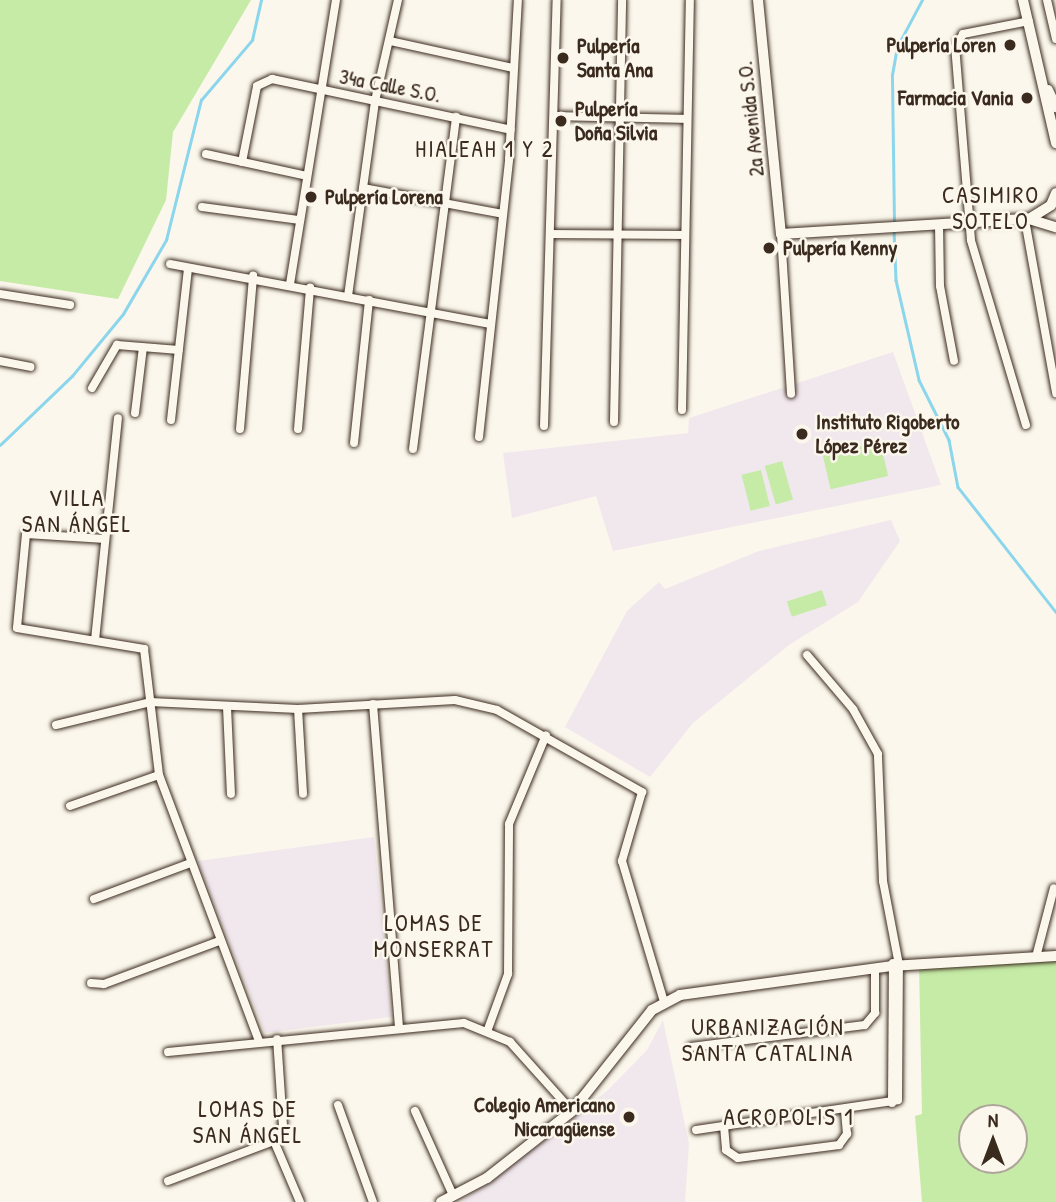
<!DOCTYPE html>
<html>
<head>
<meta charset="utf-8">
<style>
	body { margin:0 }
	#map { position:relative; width:1056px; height:1202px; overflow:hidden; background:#fbf7ec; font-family:"Patrick Hand",sans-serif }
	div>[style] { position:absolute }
	.built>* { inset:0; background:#f1e8ee }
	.green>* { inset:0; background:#c5eba6; transform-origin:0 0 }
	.stream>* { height:2.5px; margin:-1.25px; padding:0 1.25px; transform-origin:1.25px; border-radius:1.25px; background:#8bd6ec }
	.roads { filter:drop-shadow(0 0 2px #3b2a1e) drop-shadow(0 0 2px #3b2a1e) }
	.street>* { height:8px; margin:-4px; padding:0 4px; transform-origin:4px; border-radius:4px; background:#fbf7ec }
	.secondary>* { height:10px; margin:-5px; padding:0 5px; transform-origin:5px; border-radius:5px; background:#fbf7ec }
	.dots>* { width:19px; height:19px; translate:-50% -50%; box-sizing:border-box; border:4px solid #fbf7ec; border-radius:50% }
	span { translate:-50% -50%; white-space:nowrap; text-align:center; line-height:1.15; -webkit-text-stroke:5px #fbf7ec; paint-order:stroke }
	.poi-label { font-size:21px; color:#3b2a1e; font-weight:700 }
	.right { translate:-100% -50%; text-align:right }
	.left { translate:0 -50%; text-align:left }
	.street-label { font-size:21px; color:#3b2a1e }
	.neighbourhood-label { font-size:23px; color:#3b2a1e; letter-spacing:2px }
	.north { position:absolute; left:958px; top:1104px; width:70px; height:70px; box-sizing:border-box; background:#fbf7ec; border:2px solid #aea59a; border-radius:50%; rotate:0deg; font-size:19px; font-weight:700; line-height:28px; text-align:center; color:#3b2a1e }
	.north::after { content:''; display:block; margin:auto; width:24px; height:32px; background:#3b2a1e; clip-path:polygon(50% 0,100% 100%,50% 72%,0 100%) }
</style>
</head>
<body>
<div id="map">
	<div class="built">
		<div style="clip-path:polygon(893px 352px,941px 485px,613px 551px,596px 496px,512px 518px,503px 453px,688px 433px,689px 418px)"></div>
		<div style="clip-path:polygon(891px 520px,900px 541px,858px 602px,789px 645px,693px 723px,650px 777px,565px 727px,627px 611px,659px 582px,665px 589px,759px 551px)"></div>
		<div style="clip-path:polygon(374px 837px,391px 1017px,265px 1033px,198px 861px)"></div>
		<div style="clip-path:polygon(663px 1020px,689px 1144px,685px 1202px,461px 1202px,608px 1090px,647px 1050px)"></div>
	</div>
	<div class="green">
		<div style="clip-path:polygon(0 0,251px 0,173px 132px,166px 200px,118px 299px,0 281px)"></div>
		<div style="left:880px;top:441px;width:36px;height:59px;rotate:77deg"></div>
		<div style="left:782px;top:461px;width:40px;height:18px;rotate:74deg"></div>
		<div style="left:761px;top:470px;width:37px;height:20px;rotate:76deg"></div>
		<div style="left:822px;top:590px;width:16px;height:37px;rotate:72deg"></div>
		<div style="clip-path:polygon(evenodd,1056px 956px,1056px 1202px,922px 1202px,915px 1116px,922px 1114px,919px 964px,1056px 956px,972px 1118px,1014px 1118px,1014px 1160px,972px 1160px,972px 1118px)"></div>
	</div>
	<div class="stream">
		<div style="left:894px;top:223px;width:148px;rotate:-90.8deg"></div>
		<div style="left:892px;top:75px;width:28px;rotate:-80deg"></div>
		<div style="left:897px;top:47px;width:53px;rotate:-62deg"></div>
		<div style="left:894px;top:230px;width:50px;rotate:87.7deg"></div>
		<div style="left:896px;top:280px;width:103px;rotate:77deg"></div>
		<div style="left:919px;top:380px;width:67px;rotate:63.4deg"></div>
		<div style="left:949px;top:440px;width:48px;rotate:79.2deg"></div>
		<div style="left:958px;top:487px;width:159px;rotate:51.9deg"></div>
		<div style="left:0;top:445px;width:100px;rotate:-43.8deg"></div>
		<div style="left:72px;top:376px;width:80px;rotate:-50.6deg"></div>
		<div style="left:123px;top:314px;width:86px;rotate:-59.8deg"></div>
		<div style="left:166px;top:240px;width:144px;rotate:-76deg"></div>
		<div style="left:201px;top:100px;width:79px;rotate:-49.6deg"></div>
		<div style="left:252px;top:40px;width:41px;rotate:-77.3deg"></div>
	</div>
	<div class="roads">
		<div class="street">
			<div style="left:1047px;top:0;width:40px;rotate:77deg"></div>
			<div style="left:390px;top:41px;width:126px;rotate:12.4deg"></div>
			<div style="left:555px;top:116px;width:132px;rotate:1.3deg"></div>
			<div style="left:206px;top:154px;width:103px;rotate:12.3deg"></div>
			<div style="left:242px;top:162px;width:77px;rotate:-78.8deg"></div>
			<div style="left:257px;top:86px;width:17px;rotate:-25deg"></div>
			<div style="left:272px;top:79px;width:244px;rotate:12deg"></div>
			<div style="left:363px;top:188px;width:142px;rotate:10.5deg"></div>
			<div style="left:202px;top:207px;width:99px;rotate:7.6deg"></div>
			<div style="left:1025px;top:220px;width:176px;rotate:79.8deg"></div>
			<div style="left:939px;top:224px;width:62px;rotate:89.1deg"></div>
			<div style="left:940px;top:286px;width:76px;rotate:79.4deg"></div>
			<div style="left:551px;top:234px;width:134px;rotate:0.4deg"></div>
			<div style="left:781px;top:234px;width:160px;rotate:86.4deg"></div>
			<div style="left:170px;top:264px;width:326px;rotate:10.6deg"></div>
			<div style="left:290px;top:284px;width:288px;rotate:-80.8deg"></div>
			<div style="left:0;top:294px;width:71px;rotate:8.9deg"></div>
			<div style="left:348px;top:296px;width:197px;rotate:-82.1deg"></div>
			<div style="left:375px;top:101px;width:104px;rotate:-77.2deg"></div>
			<div style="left:0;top:361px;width:31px;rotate:11deg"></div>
			<div style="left:92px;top:388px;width:50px;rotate:-59.8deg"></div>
			<div style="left:117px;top:345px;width:62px;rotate:4.6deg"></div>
			<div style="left:682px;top:410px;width:410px;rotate:-88.9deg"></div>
			<div style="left:135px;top:413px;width:66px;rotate:-83.1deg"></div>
			<div style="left:171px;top:420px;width:153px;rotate:-83.6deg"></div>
			<div style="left:614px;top:422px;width:422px;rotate:-88.9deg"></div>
			<div style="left:1026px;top:425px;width:193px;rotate:-106.6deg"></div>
			<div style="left:971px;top:240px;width:194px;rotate:-94.7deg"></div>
			<div style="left:955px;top:47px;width:15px;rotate:-58deg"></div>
			<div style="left:963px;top:34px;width:67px;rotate:-11.1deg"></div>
			<div style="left:544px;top:426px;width:426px;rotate:-88.3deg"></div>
			<div style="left:240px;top:429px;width:154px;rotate:-85.1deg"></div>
			<div style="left:298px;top:429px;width:142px;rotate:-85.1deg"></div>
			<div style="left:479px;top:437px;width:280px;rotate:-83.8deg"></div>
			<div style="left:509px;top:159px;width:159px;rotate:-86.8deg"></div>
			<div style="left:354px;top:443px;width:144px;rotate:-84deg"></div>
			<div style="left:413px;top:449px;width:335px;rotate:-82.6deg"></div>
			<div style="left:105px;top:539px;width:79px;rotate:-176.4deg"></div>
			<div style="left:26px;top:534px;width:94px;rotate:95.5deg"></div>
			<div style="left:17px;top:628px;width:129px;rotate:9.4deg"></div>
			<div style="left:144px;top:649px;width:127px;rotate:83.2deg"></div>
			<div style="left:159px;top:775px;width:284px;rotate:69.4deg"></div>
			<div style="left:95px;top:640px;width:223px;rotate:-84.1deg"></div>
			<div style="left:373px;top:704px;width:322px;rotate:85.4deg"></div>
			<div style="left:227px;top:707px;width:87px;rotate:87.4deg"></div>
			<div style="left:298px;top:709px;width:85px;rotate:86.6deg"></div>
			<div style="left:56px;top:725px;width:97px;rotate:-13.7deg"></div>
			<div style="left:150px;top:702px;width:148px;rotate:2.7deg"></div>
			<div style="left:298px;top:709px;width:157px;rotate:-3.3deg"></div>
			<div style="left:455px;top:700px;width:43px;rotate:13.4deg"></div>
			<div style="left:497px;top:710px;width:167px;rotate:29.5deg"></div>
			<div style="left:642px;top:792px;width:72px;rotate:106.2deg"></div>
			<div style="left:622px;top:861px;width:147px;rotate:73.4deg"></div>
			<div style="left:70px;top:806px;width:94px;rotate:-19.2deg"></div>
			<div style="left:94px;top:899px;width:103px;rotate:-20.4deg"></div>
			<div style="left:1036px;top:957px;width:71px;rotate:-75.4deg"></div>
			<div style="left:91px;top:983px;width:13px;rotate:4deg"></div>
			<div style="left:104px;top:984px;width:123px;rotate:-20.5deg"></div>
			<div style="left:488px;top:1029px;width:59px;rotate:-70deg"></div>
			<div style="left:508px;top:974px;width:150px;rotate:-89.6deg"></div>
			<div style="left:509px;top:824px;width:96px;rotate:-67.4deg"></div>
			<div style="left:691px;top:1047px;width:175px;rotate:-7.2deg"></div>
			<div style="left:865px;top:1025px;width:16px;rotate:-50deg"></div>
			<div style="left:875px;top:1013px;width:45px;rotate:-90deg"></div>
			<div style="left:168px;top:1052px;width:297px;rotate:-5.6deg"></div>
			<div style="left:464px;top:1023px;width:50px;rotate:22.4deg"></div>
			<div style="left:510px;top:1042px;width:93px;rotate:48.1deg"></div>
			<div style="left:892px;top:1103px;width:140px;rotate:-89.6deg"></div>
			<div style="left:338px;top:1105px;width:103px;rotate:70.2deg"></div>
			<div style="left:415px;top:1111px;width:92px;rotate:65.7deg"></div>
			<div style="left:724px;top:1126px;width:24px;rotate:85deg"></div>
			<div style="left:726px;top:1150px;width:14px;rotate:34deg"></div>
			<div style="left:738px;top:1158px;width:102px;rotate:-7.3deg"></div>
			<div style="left:839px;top:1145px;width:14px;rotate:-54deg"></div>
			<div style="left:847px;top:1134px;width:24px;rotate:-95deg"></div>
			<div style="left:696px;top:1130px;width:204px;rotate:-8.4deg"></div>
			<div style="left:898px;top:1100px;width:135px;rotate:-89.6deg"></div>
			<div style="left:899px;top:965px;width:86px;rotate:-100.8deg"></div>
			<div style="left:883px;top:881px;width:127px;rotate:-92.3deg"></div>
			<div style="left:878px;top:754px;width:51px;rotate:-119.1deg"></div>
			<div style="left:853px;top:709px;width:71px;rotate:-130.4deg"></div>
			<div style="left:274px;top:1141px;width:66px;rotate:66.9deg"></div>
			<div style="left:168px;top:1181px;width:113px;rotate:-20.7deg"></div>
			<div style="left:274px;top:1141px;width:17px;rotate:-59deg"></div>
			<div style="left:283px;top:1126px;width:87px;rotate:-93.9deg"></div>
		</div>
		<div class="secondary">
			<div style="left:758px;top:0;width:235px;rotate:84.4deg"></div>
			<div style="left:781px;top:234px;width:248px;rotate:-3.5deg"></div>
			<div style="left:1029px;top:219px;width:28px;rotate:17deg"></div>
			<div style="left:1023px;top:0;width:147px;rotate:77deg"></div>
			<div style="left:1048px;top:90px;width:19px;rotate:65deg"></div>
			<div style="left:1029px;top:219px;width:26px;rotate:-32deg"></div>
			<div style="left:1051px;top:205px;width:13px;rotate:-67deg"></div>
			<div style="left:441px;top:1202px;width:52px;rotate:-27.6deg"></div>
			<div style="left:487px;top:1178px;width:108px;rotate:-38.2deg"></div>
			<div style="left:572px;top:1111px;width:129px;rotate:-51.6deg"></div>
			<div style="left:652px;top:1010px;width:32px;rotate:-28deg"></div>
			<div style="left:680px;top:995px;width:213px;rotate:-7.8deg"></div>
			<div style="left:891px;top:966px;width:165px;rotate:-3.5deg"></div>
		</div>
	</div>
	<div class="dots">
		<div style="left:1010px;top:45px;background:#3b2a1e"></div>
		<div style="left:563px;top:58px;background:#3b2a1e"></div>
		<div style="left:1027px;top:98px;background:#3b2a1e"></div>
		<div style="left:561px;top:121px;background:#3b2a1e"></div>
		<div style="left:311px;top:197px;background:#3b2a1e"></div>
		<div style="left:769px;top:248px;background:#3b2a1e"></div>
		<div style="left:802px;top:434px;background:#3b2a1e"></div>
		<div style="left:629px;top:1117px;background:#3b2a1e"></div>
	</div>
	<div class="poi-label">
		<span class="right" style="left:996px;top:45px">Pulpería Loren</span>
		<span class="left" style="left:577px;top:58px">Pulpería<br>Santa Ana</span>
		<span class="right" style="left:1013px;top:98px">Farmacia Vania</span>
		<span class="left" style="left:575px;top:121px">Pulpería<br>Doña Silvia</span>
		<span class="left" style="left:325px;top:197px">Pulpería Lorena</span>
		<span class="left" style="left:783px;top:248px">Pulpería Kenny</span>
		<span class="left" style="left:816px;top:434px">Instituto Rigoberto<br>López Pérez</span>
		<span class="right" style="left:615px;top:1117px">Colegio Americano<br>Nicaragüense</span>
	</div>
	<div class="street-label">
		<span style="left:390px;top:86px;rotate:11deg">34a Calle S.O.</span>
		<span style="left:751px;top:119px;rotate:-96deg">2a Avenida S.O.</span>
	</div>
	<div class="neighbourhood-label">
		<span style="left:485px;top:149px">HIALEAH 1 Y 2</span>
		<span style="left:991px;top:208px">CASIMIRO<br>SOTELO</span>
		<span style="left:77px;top:511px">VILLA<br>SAN ÁNGEL</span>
		<span style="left:434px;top:936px">LOMAS DE<br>MONSERRAT</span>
		<span style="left:768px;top:1040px">URBANIZACIÓN<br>SANTA CATALINA</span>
		<span style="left:248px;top:1122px">LOMAS DE<br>SAN ÁNGEL</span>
		<span style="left:789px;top:1117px">ACROPOLIS 1</span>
	</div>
	<div class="north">N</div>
</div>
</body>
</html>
